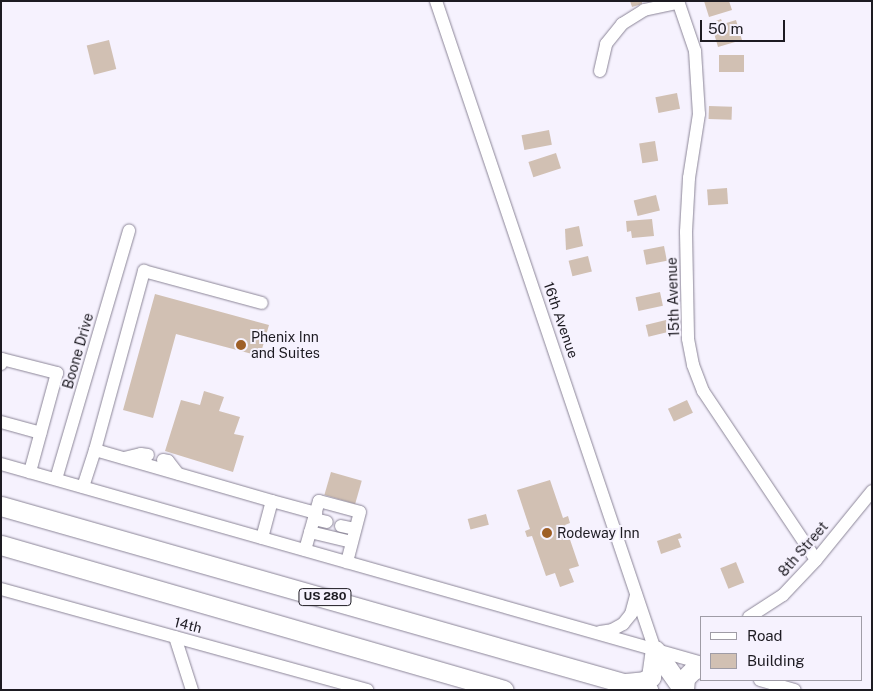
<!DOCTYPE html>
<html>
<head>
<meta charset="utf-8">
<style>
	body { margin:0 }
	#map { position:relative; width:873px; height:691px; overflow:hidden; background:#f6f2fe; font-family:"Public Sans",sans-serif }
	div>[style] { position:absolute }
	.building>* { inset:0; background:#d1c0b3; transform-origin:0 0 }
	.roads { filter:drop-shadow(0 0 1px #8b8597) drop-shadow(0 0 1px #8b8597) }
	.minor>* { height:12px; margin:-6px; padding:0 6px; transform-origin:6px; border-radius:6px; background:#fff }
	.highway>* { height:19px; margin:-9.5px; padding:0 9.5px; transform-origin:9.5px; border-radius:9.5px; background:#fff }
	.dots>* { width:14px; height:14px; translate:-50% -50%; box-sizing:border-box; border:2px solid #f6f2fe; border-radius:50% }
	span { translate:-50% -50%; white-space:nowrap; text-align:center; line-height:1.15; -webkit-text-stroke:4px #f6f2fe; paint-order:stroke }
	.shield-label span { padding:1px 4px; background:#f6f2fe; border:1px solid; border-radius:4px; -webkit-text-stroke-width:0 }
	.shield-label { font-size:12px; color:#1d1b22; font-weight:700 }
	.street-label { font-size:14px; color:#1d1b22 }
	.poi-label { font-size:14px; color:#1d1b22 }
	.left { translate:0 -50%; text-align:left }
	.frame { position:absolute; inset:0; border:2px solid #1d1b22; pointer-events:none }
	.legend { position:absolute; left:700px; top:616px; width:162px; height:65px; box-sizing:border-box; background:#f6f2fe; border:1px solid #9f9ca6; margin:0; padding:6px 9px; list-style:none; font-size:15px; color:#1d1b22 }
	.legend li { display:flex; align-items:center; gap:10px; height:25px }
	.legend b { width:25px; border:1px solid #9f9ca6 }
	.scale { position:absolute; left:700px; top:20px; width:85px; height:22px; box-sizing:border-box; border:2px solid #1d1b22; border-top:0; padding-left:6px; font-size:15px; line-height:18px; white-space:nowrap; color:#1d1b22; -webkit-text-stroke:4px #f6f2fe; paint-order:stroke }
</style>
</head>
<body>
<div id="map">
	<div class="building">
		<div style="clip-path:polygon(630px 1px,642px 1px,642px 4px,632px 7px)"></div>
		<div style="clip-path:polygon(704px 1px,729px 1px,732px 10px,709px 17px)"></div>
		<div style="clip-path:polygon(721px 19px,723px 24px,736px 20px,742px 40px,718px 47px,711px 23px)"></div>
		<div style="left:109px;top:40px;width:30px;height:23px;rotate:76deg"></div>
		<div style="left:719px;top:55px;width:25px;height:17px"></div>
		<div style="left:677px;top:93px;width:16px;height:22px;rotate:79deg"></div>
		<div style="left:709px;top:106px;width:23px;height:13px;rotate:2deg"></div>
		<div style="left:549px;top:130px;width:15px;height:28px;rotate:79deg"></div>
		<div style="left:655px;top:141px;width:20px;height:16px;rotate:81deg"></div>
		<div style="left:556px;top:153px;width:16px;height:29px;rotate:72deg"></div>
		<div style="left:727px;top:188px;width:16px;height:20px;rotate:86deg"></div>
		<div style="left:656px;top:195px;width:16px;height:23px;rotate:76deg"></div>
		<div style="clip-path:polygon(652px 219px,654px 236px,632px 238px,631px 231px,627px 232px,626px 221px)"></div>
		<div style="clip-path:polygon(579px 226px,583px 246px,566px 250px,565px 229px)"></div>
		<div style="left:664px;top:246px;width:15px;height:21px;rotate:79deg"></div>
		<div style="left:588px;top:256px;width:16px;height:20px;rotate:76deg"></div>
		<div style="left:660px;top:292px;width:14px;height:25px;rotate:78deg"></div>
		<div style="clip-path:polygon(155px 294px,269px 325px,260px 356px,176px 334px,153px 418px,123px 410px)"></div>
		<div style="left:666px;top:320px;width:12px;height:21px;rotate:76deg"></div>
		<div style="clip-path:polygon(204px 391px,224px 397px,219px 411px,240px 417px,234px 434px,244px 436px,233px 472px,165px 451px,181px 400px,200px 405px)"></div>
		<div style="left:687px;top:400px;width:14px;height:21px;rotate:65deg"></div>
		<div style="left:331px;top:472px;width:32px;height:24px;rotate:16deg"></div>
		<div style="clip-path:polygon(550px 480px,563px 518px,568px 516px,570px 523px,565px 525px,579px 566px,569px 569px,574px 582px,560px 587px,555px 573px,546px 576px,532px 536px,527px 537px,525px 531px,530px 529px,517px 490px)"></div>
		<div style="left:486px;top:514px;width:11px;height:19px;rotate:75deg"></div>
		<div style="clip-path:polygon(680px 533px,682px 538px,678px 539px,681px 547px,661px 554px,657px 541px)"></div>
		<div style="left:736px;top:562px;width:22px;height:17px;rotate:68deg"></div>
	</div>
	<div class="roads">
		<div class="minor">
			<div style="left:436px;top:1px;width:685px;rotate:71.35deg"></div>
			<div style="left:678px;top:1px;width:53px;rotate:71.2deg"></div>
			<div style="left:695px;top:51px;width:63px;rotate:86.4deg"></div>
			<div style="left:699px;top:114px;width:65px;rotate:98.9deg"></div>
			<div style="left:689px;top:178px;width:54px;rotate:93.2deg"></div>
			<div style="left:686px;top:232px;width:107px;rotate:88.9deg"></div>
			<div style="left:688px;top:339px;width:26px;rotate:79deg"></div>
			<div style="left:693px;top:365px;width:28px;rotate:69deg"></div>
			<div style="left:703px;top:391px;width:203px;rotate:56.2deg"></div>
			<div style="left:600px;top:71px;width:28px;rotate:-77deg"></div>
			<div style="left:606px;top:44px;width:26px;rotate:-51deg"></div>
			<div style="left:622px;top:24px;width:26px;rotate:-32deg"></div>
			<div style="left:644px;top:10px;width:35px;rotate:-12deg"></div>
			<div style="left:1px;top:364px;width:5px;rotate:-79deg"></div>
			<div style="left:2px;top:359px;width:57px;rotate:14.3deg"></div>
			<div style="left:57px;top:373px;width:103px;rotate:105.3deg"></div>
			<div style="left:1px;top:422px;width:41px;rotate:15.4deg"></div>
			<div style="left:124px;top:458px;width:17px;rotate:-13deg"></div>
			<div style="left:141px;top:454px;width:7px;rotate:8deg"></div>
			<div style="left:163px;top:460px;width:5px;rotate:11deg"></div>
			<div style="left:168px;top:461px;width:16px;rotate:52deg"></div>
			<div style="left:1px;top:464px;width:729px;rotate:15.85deg"></div>
			<div style="left:56px;top:479px;width:259px;rotate:-73.6deg"></div>
			<div style="left:83px;top:487px;width:39px;rotate:-72deg"></div>
			<div style="left:272px;top:501px;width:46px;rotate:15.3deg"></div>
			<div style="left:314px;top:519px;width:13px;rotate:13deg"></div>
			<div style="left:341px;top:526px;width:14px;rotate:12deg"></div>
			<div style="left:310px;top:532px;width:43px;rotate:13.4deg"></div>
			<div style="left:262px;top:538px;width:38px;rotate:-75deg"></div>
			<div style="left:272px;top:501px;width:184px;rotate:-163.9deg"></div>
			<div style="left:95px;top:450px;width:186px;rotate:-74.7deg"></div>
			<div style="left:144px;top:271px;width:122px;rotate:15.2deg"></div>
			<div style="left:305px;top:550px;width:51px;rotate:-74.1deg"></div>
			<div style="left:319px;top:501px;width:42px;rotate:15deg"></div>
			<div style="left:360px;top:512px;width:52px;rotate:104.6deg"></div>
			<div style="left:1px;top:589px;width:380px;rotate:15.4deg"></div>
			<div style="left:749px;top:617px;width:40px;rotate:-32.9deg"></div>
			<div style="left:783px;top:595px;width:48px;rotate:-46.7deg"></div>
			<div style="left:816px;top:560px;width:89px;rotate:-50.9deg"></div>
			<div style="left:600px;top:632px;width:12px;rotate:-9deg"></div>
			<div style="left:612px;top:630px;width:13px;rotate:-29deg"></div>
			<div style="left:623px;top:624px;width:13px;rotate:-51deg"></div>
			<div style="left:631px;top:614px;width:20px;rotate:-75deg"></div>
			<div style="left:175px;top:637px;width:56px;rotate:72.2deg"></div>
			<div style="left:760px;top:680px;width:36px;rotate:16deg"></div>
		</div>
		<div class="highway">
			<div style="left:1px;top:506px;width:673px;rotate:15.88deg"></div>
			<div style="left:1px;top:545px;width:523px;rotate:16.08deg"></div>
			<div style="left:655px;top:650px;width:49px;rotate:55deg"></div>
			<div style="left:626px;top:683px;width:18px;rotate:-6deg"></div>
			<div style="left:644px;top:681px;width:8px;rotate:-30deg"></div>
			<div style="left:651px;top:677px;width:27px;rotate:-82deg"></div>
			<div style="left:684px;top:690px;width:12px;rotate:-85deg"></div>
			<div style="left:685px;top:678px;width:11px;rotate:-45deg"></div>
			<div style="left:693px;top:670px;width:9px;rotate:-18deg"></div>
		</div>
	</div>
	<div class="dots">
		<div style="left:241px;top:345px;background:#9e5f26"></div>
		<div style="left:547px;top:533px;background:#9e5f26"></div>
	</div>
	<div class="shield-label">
		<span style="left:325px;top:597px">US 280</span>
	</div>
	<div class="street-label">
		<span style="left:673px;top:297px;rotate:-92deg">15th Avenue</span>
		<span style="left:561px;top:320px;rotate:71deg">16th Avenue</span>
		<span style="left:78px;top:351px;rotate:-74deg">Boone Drive</span>
		<span style="left:803px;top:549px;rotate:-49deg">8th Street</span>
		<span style="left:188px;top:625px;rotate:14deg">14th</span>
	</div>
	<div class="poi-label">
		<span class="left" style="left:251px;top:345px">Phenix Inn<br>and Suites</span>
		<span class="left" style="left:557px;top:533px">Rodeway Inn</span>
	</div>
	<div class="frame"></div>
	<ul class="legend">
	<li><b style="height:6px;background:#fff"></b>Road</li>
	<li><b style="height:14px;background:#d1c0b3"></b>Building</li>
	</ul>
	<div class="scale">50 m</div>
</div>
</body>
</html>
